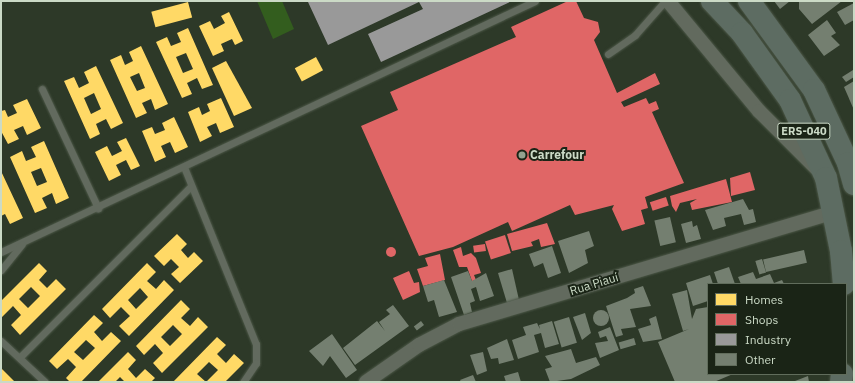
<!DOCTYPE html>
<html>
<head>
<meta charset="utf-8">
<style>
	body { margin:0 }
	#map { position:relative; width:855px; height:383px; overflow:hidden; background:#2d3928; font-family:"IBM Plex Sans",sans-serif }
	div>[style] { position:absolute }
	.green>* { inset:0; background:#335d1e }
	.homes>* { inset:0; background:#ffd966; transform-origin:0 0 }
	.shops>* { inset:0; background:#e06666; transform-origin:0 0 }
	.round { border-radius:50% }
	.industry>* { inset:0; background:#999 }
	.building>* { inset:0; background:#747f70; transform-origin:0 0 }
	.roads { filter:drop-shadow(0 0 1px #4c5747) drop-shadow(0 0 1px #4c5747) }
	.service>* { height:7px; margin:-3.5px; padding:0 3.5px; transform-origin:3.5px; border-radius:3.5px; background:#626a5e }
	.minor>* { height:14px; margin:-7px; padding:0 7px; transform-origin:7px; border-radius:7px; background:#626a5e }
	.primary>* { height:22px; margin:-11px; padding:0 11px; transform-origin:11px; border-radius:11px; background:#5d6c62 }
	.dots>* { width:11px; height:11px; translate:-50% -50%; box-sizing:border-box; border:2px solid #1a2416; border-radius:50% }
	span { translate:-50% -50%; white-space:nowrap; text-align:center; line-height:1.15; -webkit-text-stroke:4px #1a2416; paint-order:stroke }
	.shield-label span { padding:1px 3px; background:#1a2416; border:1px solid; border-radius:3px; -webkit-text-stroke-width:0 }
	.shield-label { font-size:11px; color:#cbdac6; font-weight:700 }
	.poi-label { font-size:12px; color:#cbdac6; font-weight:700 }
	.left { translate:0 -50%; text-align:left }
	.street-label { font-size:12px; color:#cbdac6 }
	.frame { position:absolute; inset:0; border:2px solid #cbdac6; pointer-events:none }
	.legend { position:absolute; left:707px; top:283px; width:140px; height:92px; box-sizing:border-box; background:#1a2416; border:1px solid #616d5c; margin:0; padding:5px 7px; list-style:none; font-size:12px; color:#cbdac6 }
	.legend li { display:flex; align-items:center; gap:8px; height:20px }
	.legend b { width:20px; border:1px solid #616d5c }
</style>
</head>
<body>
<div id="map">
	<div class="green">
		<div style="clip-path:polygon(257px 1px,282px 1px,294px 29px,273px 39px)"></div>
	</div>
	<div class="homes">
		<div style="left:188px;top:2px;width:16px;height:38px;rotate:75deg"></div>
		<div style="clip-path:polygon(229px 12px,243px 41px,235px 45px,232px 39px,221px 44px,224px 51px,213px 56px,199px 26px,210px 21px,214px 29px,225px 23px,221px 16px)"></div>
		<div style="clip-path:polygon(evenodd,188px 28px,213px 85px,202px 89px,197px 78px,187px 83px,192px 94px,182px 98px,156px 42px,167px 37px,171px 46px,181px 42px,177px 33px,188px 28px,186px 53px,193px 69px,183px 73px,176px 57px,186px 53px)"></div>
		<div style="clip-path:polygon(evenodd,141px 46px,168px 104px,155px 110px,151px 99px,142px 103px,147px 113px,136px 118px,110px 60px,121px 55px,125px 65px,133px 61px,129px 52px,141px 46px,139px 73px,145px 88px,137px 91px,130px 77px,139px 73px)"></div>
		<div style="left:316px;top:57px;width:15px;height:24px;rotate:62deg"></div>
		<div style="clip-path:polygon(226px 61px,252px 108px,234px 116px,212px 68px)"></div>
		<div style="clip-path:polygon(evenodd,96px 66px,123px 123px,111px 129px,106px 119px,96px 124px,100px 134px,90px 139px,64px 81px,74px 77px,79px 88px,89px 83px,84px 72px,96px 66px,94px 93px,101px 109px,91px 114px,84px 98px,94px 93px)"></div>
		<div style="clip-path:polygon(221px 98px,234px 127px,220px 133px,216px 123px,207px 127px,212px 136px,200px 142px,188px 112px,199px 107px,202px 115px,210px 111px,207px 104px)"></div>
		<div style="clip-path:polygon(27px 99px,41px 128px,27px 135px,23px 126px,14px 130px,19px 139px,8px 144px,1px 131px,1px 111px,5px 110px,8px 117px,17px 113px,13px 105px)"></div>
		<div style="clip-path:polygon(174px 117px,188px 147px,175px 153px,170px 142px,161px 146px,166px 157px,155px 162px,142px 131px,152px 127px,155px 134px,165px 130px,162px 123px)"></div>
		<div style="clip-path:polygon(126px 138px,140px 166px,131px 170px,126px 160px,116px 165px,121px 175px,109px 181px,95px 152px,107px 146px,112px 156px,122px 151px,117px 142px)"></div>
		<div style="clip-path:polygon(evenodd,44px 141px,69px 198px,56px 204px,52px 193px,42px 198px,47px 208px,35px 213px,10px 157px,22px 151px,26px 161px,36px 157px,31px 147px,44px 141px,41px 168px,47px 182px,37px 186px,31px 172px,41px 168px)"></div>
		<div style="clip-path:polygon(1px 171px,23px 218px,10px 224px,5px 214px,1px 216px)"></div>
		<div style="clip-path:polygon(177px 234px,187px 244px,181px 250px,188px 258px,194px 252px,203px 261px,180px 283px,171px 274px,179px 267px,171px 259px,164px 266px,154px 256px)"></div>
		<div style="clip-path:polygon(evenodd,39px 263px,47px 271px,39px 280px,47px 288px,56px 279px,66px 289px,20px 335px,11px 325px,21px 315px,13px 306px,2px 317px,1px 301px,39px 263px,31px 287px,40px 296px,28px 308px,19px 299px,31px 287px)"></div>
		<div style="clip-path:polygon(evenodd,147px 263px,156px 272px,147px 281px,156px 289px,164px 280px,174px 290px,129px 336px,119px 326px,130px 316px,121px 307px,110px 318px,102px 309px,147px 263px,140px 288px,148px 297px,136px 309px,128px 300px,140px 288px)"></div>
		<div style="clip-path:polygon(evenodd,181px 300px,190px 309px,181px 318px,190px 326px,198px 317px,208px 327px,162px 373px,153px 363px,163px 353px,155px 344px,144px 355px,136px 346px,181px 300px,173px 325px,182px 334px,170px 346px,161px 337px,173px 325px)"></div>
		<div style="clip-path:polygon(evenodd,94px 315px,103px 323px,94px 332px,102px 341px,111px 332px,121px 341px,81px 382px,70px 382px,66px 378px,76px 367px,68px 359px,57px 369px,49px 361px,94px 315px,86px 340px,95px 348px,83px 360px,74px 352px,86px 340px)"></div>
		<div style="clip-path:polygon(217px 337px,226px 345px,217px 354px,226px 363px,234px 354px,244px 363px,225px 382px,206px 382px,218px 370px,209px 362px,197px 374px,206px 382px,173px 382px)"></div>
		<div style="clip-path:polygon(128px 352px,136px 360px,128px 369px,136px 378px,145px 369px,155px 378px,151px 382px,125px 382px,120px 377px,115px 382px,98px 382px)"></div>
		<div style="clip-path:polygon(1px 368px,15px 382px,1px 382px)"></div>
	</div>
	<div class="shops">
		<div style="clip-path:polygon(568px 1px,576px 1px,584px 18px,598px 22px,600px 32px,594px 40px,617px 93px,655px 73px,660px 84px,621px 102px,624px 107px,646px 98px,649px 104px,656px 101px,659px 109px,652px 112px,684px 183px,645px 197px,648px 208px,641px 210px,645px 224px,622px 231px,612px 209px,614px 205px,575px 215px,570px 205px,512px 231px,508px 222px,453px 247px,419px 256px,361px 126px,398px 110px,390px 92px,516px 37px,511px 27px)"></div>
		<div style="clip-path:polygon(750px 172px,755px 190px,731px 196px,730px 178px)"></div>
		<div style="clip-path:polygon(726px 179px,732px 202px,692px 210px,690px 203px,697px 199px,680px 203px,676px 212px,672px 206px,670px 196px)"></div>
		<div style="left:666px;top:197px;width:9px;height:17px;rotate:72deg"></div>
		<div style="clip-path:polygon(547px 223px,555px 244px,541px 247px,539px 239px,531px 242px,533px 246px,512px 251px,507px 234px)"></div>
		<div style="left:505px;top:235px;width:19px;height:21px;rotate:72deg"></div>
		<div style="left:485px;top:244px;width:7px;height:12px;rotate:82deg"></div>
		<div class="round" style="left:386px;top:247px;width:10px;height:10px"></div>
		<div style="clip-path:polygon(461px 247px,463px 256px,471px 253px,476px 258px,481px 273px,474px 275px,476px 280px,472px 281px,467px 267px,459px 267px,453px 250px)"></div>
		<div style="clip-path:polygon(440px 254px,445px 280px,423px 286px,417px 269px,428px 266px,425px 258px)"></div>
		<div style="clip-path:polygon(409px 271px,414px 283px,419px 282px,420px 292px,403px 300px,393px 278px)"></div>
	</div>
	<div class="industry">
		<div style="clip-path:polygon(311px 1px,512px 1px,381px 62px,368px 34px,423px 9px,419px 2px,328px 45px,308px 2px)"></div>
	</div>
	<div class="building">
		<div style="clip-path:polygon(774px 1px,790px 1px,780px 9px)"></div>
		<div style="clip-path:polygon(799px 1px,817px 2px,842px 1px,812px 24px,799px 9px)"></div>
		<div style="clip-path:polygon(854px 3px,854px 20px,845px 25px,837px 12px)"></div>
		<div style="clip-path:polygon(827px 20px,836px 33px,831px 36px,840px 45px,824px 56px,808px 35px)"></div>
		<div style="clip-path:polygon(853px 70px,854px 77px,846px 82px,842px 77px)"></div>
		<div style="clip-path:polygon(854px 81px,854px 110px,844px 87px)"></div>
		<div style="clip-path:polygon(743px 199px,749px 210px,753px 209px,756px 222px,744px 225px,741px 214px,724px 218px,726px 226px,713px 230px,705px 210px)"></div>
		<div style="left:670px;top:217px;width:26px;height:16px;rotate:77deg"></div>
		<div style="clip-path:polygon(692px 221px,693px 227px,697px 225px,701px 239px,686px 243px,681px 224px)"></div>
		<div style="clip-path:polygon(589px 231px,594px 246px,585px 250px,588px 263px,569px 273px,558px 241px)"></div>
		<div style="clip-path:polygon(552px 246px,561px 273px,548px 278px,543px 263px,534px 267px,529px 254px)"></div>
		<div style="left:804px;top:250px;width:13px;height:42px;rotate:77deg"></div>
		<div style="left:762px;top:259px;width:14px;height:7px;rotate:73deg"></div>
		<div style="clip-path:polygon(729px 267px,735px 284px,718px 284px,714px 272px)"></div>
		<div style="clip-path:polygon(512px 269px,519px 300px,507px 303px,498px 273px)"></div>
		<div style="clip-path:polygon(468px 271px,472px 281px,486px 273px,494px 296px,480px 301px,476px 287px,471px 289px,475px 301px,470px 303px,472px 312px,464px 315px,451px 277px)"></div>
		<div style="clip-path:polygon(753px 272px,756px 279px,770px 274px,774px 283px,782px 280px,784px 284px,741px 284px,738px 277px)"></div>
		<div style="clip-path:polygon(710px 275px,713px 284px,708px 284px,708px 301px,693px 306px,686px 283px)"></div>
		<div style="clip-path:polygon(444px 280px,457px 312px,439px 317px,434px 300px,428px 302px,423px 286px)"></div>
		<div style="clip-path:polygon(643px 286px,651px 306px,630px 309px,636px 327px,621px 329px,623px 335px,616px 337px,606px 306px,627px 298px,635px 293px,634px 289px)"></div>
		<div style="clip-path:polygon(687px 290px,692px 319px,696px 309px,708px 307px,708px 374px,733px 374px,714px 382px,675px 382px,658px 342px,689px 329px,683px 331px,672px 294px)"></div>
		<div style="clip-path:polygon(393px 305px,409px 326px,355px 365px,343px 348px,377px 321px,385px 331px,379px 322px,390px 314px,386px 310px)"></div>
		<div class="round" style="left:593px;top:310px;width:16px;height:16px"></div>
		<div style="clip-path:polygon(585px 313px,591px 333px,582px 340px,573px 317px)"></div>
		<div style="clip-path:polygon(656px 316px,662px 339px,643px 342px,638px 329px,651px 325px,649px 319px)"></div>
		<div style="left:569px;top:317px;width:27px;height:16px;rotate:73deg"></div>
		<div style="left:421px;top:321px;width:5px;height:9px;rotate:53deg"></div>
		<div style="clip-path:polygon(552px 321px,559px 344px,545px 348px,541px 333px,534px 335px,539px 352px,518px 359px,512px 340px,526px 335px,523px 327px,537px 323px,540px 329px,539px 325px)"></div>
		<div style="clip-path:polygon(610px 327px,619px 350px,600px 358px,595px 343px,608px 341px,606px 336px,600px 338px,598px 332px)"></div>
		<div style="clip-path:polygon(332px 334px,357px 370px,346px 378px,330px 356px,323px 366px,309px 351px)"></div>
		<div style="left:634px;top:338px;width:7px;height:16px;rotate:74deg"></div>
		<div style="clip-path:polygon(507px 339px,514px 360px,499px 364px,498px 358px,491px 359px,487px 348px)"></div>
		<div style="clip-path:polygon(571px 349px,576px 363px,596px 357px,600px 365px,571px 379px,550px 382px,545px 369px,552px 367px,545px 356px)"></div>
		<div style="clip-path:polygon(483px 352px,487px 371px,477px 375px,470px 355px)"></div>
		<div style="clip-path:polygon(518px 372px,521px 382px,506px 382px,504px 376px)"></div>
		<div style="clip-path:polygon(473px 375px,476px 382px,461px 382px,460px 380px)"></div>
		<div style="clip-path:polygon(808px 376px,809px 382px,795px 382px,795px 381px)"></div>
	</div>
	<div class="roads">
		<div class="service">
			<div style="left:608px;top:54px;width:33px;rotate:-35deg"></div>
			<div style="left:635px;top:35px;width:45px;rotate:-48.6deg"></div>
			<div style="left:42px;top:89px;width:132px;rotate:64.8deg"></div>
			<div style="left:184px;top:167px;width:191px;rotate:67.9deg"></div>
			<div style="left:256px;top:344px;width:19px;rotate:90deg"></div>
			<div style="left:256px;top:363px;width:23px;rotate:124deg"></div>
			<div style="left:1px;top:252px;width:590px;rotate:-25.18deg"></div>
			<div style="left:1px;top:270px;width:33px;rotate:-51deg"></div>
			<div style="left:1px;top:341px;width:60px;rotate:43deg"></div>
			<div style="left:20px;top:357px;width:242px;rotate:-45deg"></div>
		</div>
		<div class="minor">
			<div style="left:668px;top:1px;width:143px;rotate:50.4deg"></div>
			<div style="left:759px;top:111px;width:81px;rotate:45deg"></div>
			<div style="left:366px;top:382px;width:65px;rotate:-34.9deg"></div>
			<div style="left:419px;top:345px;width:45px;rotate:-27.7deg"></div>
			<div style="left:459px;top:324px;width:391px;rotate:-16.6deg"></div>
		</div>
		<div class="primary">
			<div style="left:712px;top:1px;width:44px;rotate:46.8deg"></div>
			<div style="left:742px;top:33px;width:82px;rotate:54.4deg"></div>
			<div style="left:790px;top:100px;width:86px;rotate:65.2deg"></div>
			<div style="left:826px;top:178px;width:75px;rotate:78.4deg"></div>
			<div style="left:841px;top:251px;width:33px;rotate:85deg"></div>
			<div style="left:749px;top:1px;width:110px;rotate:53.9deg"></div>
			<div style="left:814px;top:90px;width:81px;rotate:65deg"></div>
			<div style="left:848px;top:163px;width:22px;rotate:74deg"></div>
			<div style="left:841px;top:382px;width:8px;rotate:-83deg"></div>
		</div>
	</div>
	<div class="dots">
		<div style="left:522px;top:155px;background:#94a28f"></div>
	</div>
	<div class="shield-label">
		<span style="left:804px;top:131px">ERS-040</span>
	</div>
	<div class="poi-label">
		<span class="left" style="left:530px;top:155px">Carrefour</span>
	</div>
	<div class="street-label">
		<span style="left:594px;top:284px;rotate:-17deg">Rua Piauí</span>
	</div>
	<div class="frame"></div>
	<ul class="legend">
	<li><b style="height:11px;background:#ffd966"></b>Homes</li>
	<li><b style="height:11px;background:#e06666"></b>Shops</li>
	<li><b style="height:11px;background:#999"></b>Industry</li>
	<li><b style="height:11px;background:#747f70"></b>Other</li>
	</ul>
</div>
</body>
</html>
